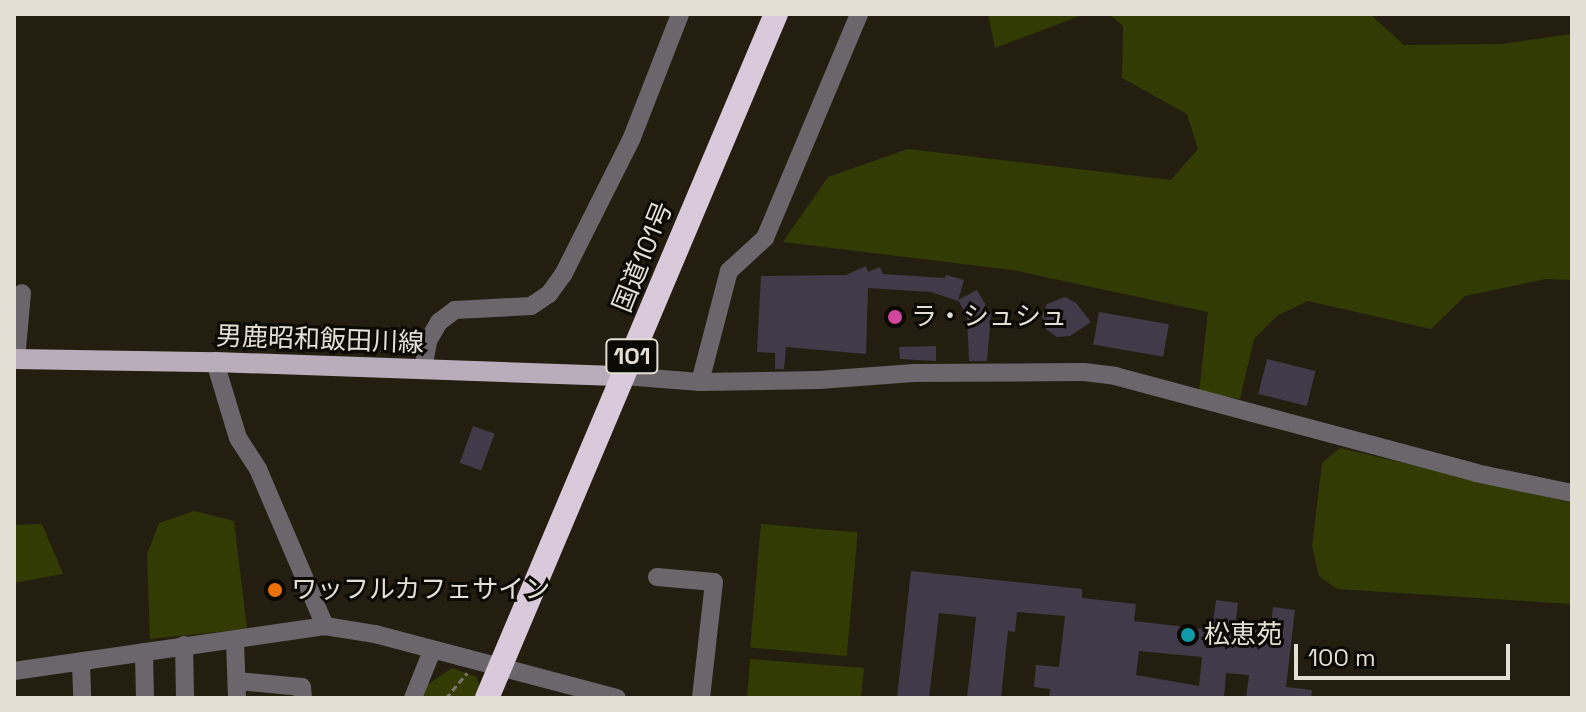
<!DOCTYPE html>
<html>
<head>
<meta charset="utf-8">
<style>
	body { margin:0 }
	#map { position:relative; width:1586px; height:712px; overflow:hidden; background:#241e10; font-family:"Space Grotesk","Noto Sans JP",sans-serif }
	div>[style] { position:absolute }
	.green>* { inset:0; background:#333b05; transform-origin:0 0 }
	.building>* { inset:0; background:#413a49; transform-origin:0 0 }
	.path>* { height:3px; margin-top:-1.5px; transform-origin:0; background:repeating-linear-gradient(90deg,#7b766a 0 6px,transparent 0 10px) }
	.minor>* { height:18px; margin:-9px; padding:0 9px; transform-origin:9px; border-radius:9px; background:#6b666c }
	.major>* { height:20px; margin:-10px; padding:0 10px; transform-origin:10px; border-radius:10px; background:#b9adbb }
	.highway>* { height:24px; margin:-12px; padding:0 12px; transform-origin:12px; border-radius:12px; background:#d8cada }
	.dots>* { width:22px; height:22px; translate:-50% -50%; box-sizing:border-box; border:4px solid #0b0904; border-radius:50% }
	span { translate:-50% -50%; white-space:nowrap; text-align:center; line-height:1.15; -webkit-text-stroke:6px #0b0904; paint-order:stroke }
	.shield-label span { padding:2px 6px; background:#0b0904; border:2px solid; border-radius:6px; -webkit-text-stroke-width:0 }
	.shield-label { font-size:24px; color:#e3dfd5; font-weight:700 }
	.street-label { font-size:26px; color:#e3dfd5 }
	.poi-label { font-size:26px; color:#e3dfd5 }
	.left { translate:0 -50%; text-align:left }
	.frame { position:absolute; inset:0; border:16px solid #e3dfd5; pointer-events:none }
	.scale { position:absolute; left:1294px; top:644px; width:216px; height:36px; box-sizing:border-box; border:4px solid #e3dfd5; border-top:0; padding-left:10px; font-size:24px; line-height:28px; white-space:nowrap; color:#e3dfd5; -webkit-text-stroke:6px #0b0904; paint-order:stroke }
</style>
</head>
<body>
<div id="map">
	<div class="green">
		<div style="clip-path:polygon(988px 14px,1085px 14px,995px 48px)"></div>
		<div style="clip-path:polygon(1109px 14px,1370px 14px,1404px 45px,1502px 44px,1572px 34px,1572px 280px,1546px 279px,1465px 296px,1431px 329px,1308px 301px,1278px 315px,1254px 339px,1240px 399px,1199px 392px,1208px 312px,1012px 270px,783px 242px,828px 177px,908px 149px,1171px 180px,1198px 149px,1187px 114px,1122px 78px,1123px 26px)"></div>
		<div style="clip-path:polygon(1340px 448px,1572px 503px,1572px 604px,1337px 589px,1319px 576px,1312px 546px,1322px 463px)"></div>
		<div style="clip-path:polygon(194px 511px,234px 521px,247px 629px,150px 639px,147px 554px,159px 523px)"></div>
		<div style="clip-path:polygon(42px 524px,63px 574px,14px 583px,14px 525px)"></div>
		<div style="left:761px;top:524px;width:97px;height:124px;rotate:5deg"></div>
		<div style="clip-path:polygon(750px 659px,864px 668px,861px 698px,747px 698px)"></div>
		<div style="clip-path:polygon(452px 668px,477px 677px,480px 689px,477px 698px,422px 698px,427px 685px)"></div>
	</div>
	<div class="building">
		<div style="clip-path:polygon(866px 266px,868px 272px,880px 267px,883px 274px,945px 278px,946px 275px,964px 280px,958px 301px,931px 292px,868px 288px,866px 354px,786px 347px,784px 369px,775px 369px,775px 353px,757px 352px,761px 276px,846px 275px)"></div>
		<div style="clip-path:polygon(977px 290px,991px 314px,987px 361px,969px 361px,967px 316px,958px 300px)"></div>
		<div style="clip-path:polygon(1065px 297px,1076px 303px,1091px 322px,1070px 336px,1057px 337px,1046px 329px,1042px 316px,1047px 304px)"></div>
		<div style="left:1099px;top:312px;width:71px;height:33px;rotate:10deg"></div>
		<div style="clip-path:polygon(936px 346px,936px 361px,900px 359px,899px 347px)"></div>
		<div style="left:1267px;top:359px;width:50px;height:36px;rotate:14deg"></div>
		<div style="left:473px;top:426px;width:23px;height:39px;rotate:20deg"></div>
		<div style="clip-path:polygon(evenodd,911px 571px,1082px 589px,1082px 598px,1136px 604px,1134px 621px,1212px 630px,1216px 600px,1238px 603px,1235px 628px,1270px 632px,1273px 607px,1295px 610px,1286px 687px,1312px 690px,1311px 698px,1246px 698px,1249px 675px,1226px 673px,1224px 698px,1049px 698px,1050px 689px,1034px 687px,1036px 665px,1059px 667px,1065px 616px,1017px 612px,1015px 632px,1008px 631px,1001px 698px,967px 698px,976px 617px,939px 613px,929px 698px,897px 698px,911px 571px,1139px 651px,1202px 657px,1199px 686px,1136px 675px,1139px 651px)"></div>
	</div>
	<div class="path">
		<div style="left:446px;top:698px;width:33px;rotate:-50deg"></div>
	</div>
	<div class="minor">
		<div style="left:16px;top:359px;width:66px;rotate:-84.8deg"></div>
		<div style="left:215px;top:362px;width:79px;rotate:73.2deg"></div>
		<div style="left:238px;top:438px;width:37px;rotate:57deg"></div>
		<div style="left:258px;top:469px;width:171px;rotate:66.9deg"></div>
		<div style="left:423px;top:370px;width:29px;rotate:-80deg"></div>
		<div style="left:428px;top:341px;width:22px;rotate:-60deg"></div>
		<div style="left:439px;top:322px;width:20px;rotate:-37deg"></div>
		<div style="left:455px;top:310px;width:76px;rotate:-3deg"></div>
		<div style="left:531px;top:306px;width:22px;rotate:-34deg"></div>
		<div style="left:549px;top:294px;width:24px;rotate:-54deg"></div>
		<div style="left:563px;top:275px;width:151px;rotate:-63.3deg"></div>
		<div style="left:631px;top:140px;width:135px;rotate:-68.7deg"></div>
		<div style="left:624px;top:376px;width:76px;rotate:4.5deg"></div>
		<div style="left:700px;top:382px;width:119px;rotate:-1deg"></div>
		<div style="left:819px;top:380px;width:95px;rotate:-4.2deg"></div>
		<div style="left:914px;top:373px;width:170px;rotate:-0.3deg"></div>
		<div style="left:1084px;top:372px;width:31px;rotate:7deg"></div>
		<div style="left:1115px;top:376px;width:374px;rotate:15deg"></div>
		<div style="left:1476px;top:473px;width:98px;rotate:11.8deg"></div>
		<div style="left:700px;top:382px;width:115px;rotate:-75.4deg"></div>
		<div style="left:729px;top:271px;width:49px;rotate:-42.5deg"></div>
		<div style="left:765px;top:238px;width:243px;rotate:-67.2deg"></div>
		<div style="left:657px;top:577px;width:57px;rotate:5deg"></div>
		<div style="left:714px;top:582px;width:117px;rotate:96.4deg"></div>
		<div style="left:235px;top:641px;width:57px;rotate:88deg"></div>
		<div style="left:184px;top:645px;width:53px;rotate:88.9deg"></div>
		<div style="left:144px;top:652px;width:46px;rotate:88.8deg"></div>
		<div style="left:81px;top:663px;width:35px;rotate:88deg"></div>
		<div style="left:14px;top:671px;width:314px;rotate:-8.2deg"></div>
		<div style="left:325px;top:626px;width:51px;rotate:9.1deg"></div>
		<div style="left:375px;top:634px;width:250px;rotate:14.8deg"></div>
		<div style="left:237px;top:681px;width:65px;rotate:5.3deg"></div>
		<div style="left:302px;top:687px;width:11px;rotate:85deg"></div>
		<div style="left:413px;top:698px;width:51px;rotate:-68deg"></div>
	</div>
	<div class="major">
		<div style="left:14px;top:359px;width:201px;rotate:0.9deg"></div>
		<div style="left:215px;top:362px;width:409px;rotate:2deg"></div>
	</div>
	<div class="highway">
		<div style="left:487px;top:698px;width:743px;rotate:-67.1deg"></div>
	</div>
	<div class="dots">
		<div style="left:895px;top:317px;background:#d1479c"></div>
		<div style="left:275px;top:590px;background:#e8710a"></div>
		<div style="left:1188px;top:635px;background:#0f9aa8"></div>
	</div>
	<div class="shield-label">
		<span style="left:632px;top:356px">101</span>
	</div>
	<div class="street-label">
		<span style="left:643px;top:257px;rotate:-68deg">国道101号</span>
		<span style="left:320px;top:340px;rotate:2deg">男鹿昭和飯田川線</span>
	</div>
	<div class="poi-label">
		<span class="left" style="left:911px;top:317px">ラ・シュシュ</span>
		<span class="left" style="left:291px;top:590px">ワッフルカフェサイン</span>
		<span class="left" style="left:1204px;top:635px">松恵苑</span>
	</div>
	<div class="frame"></div>
	<div class="scale">100 m</div>
</div>
</body>
</html>
